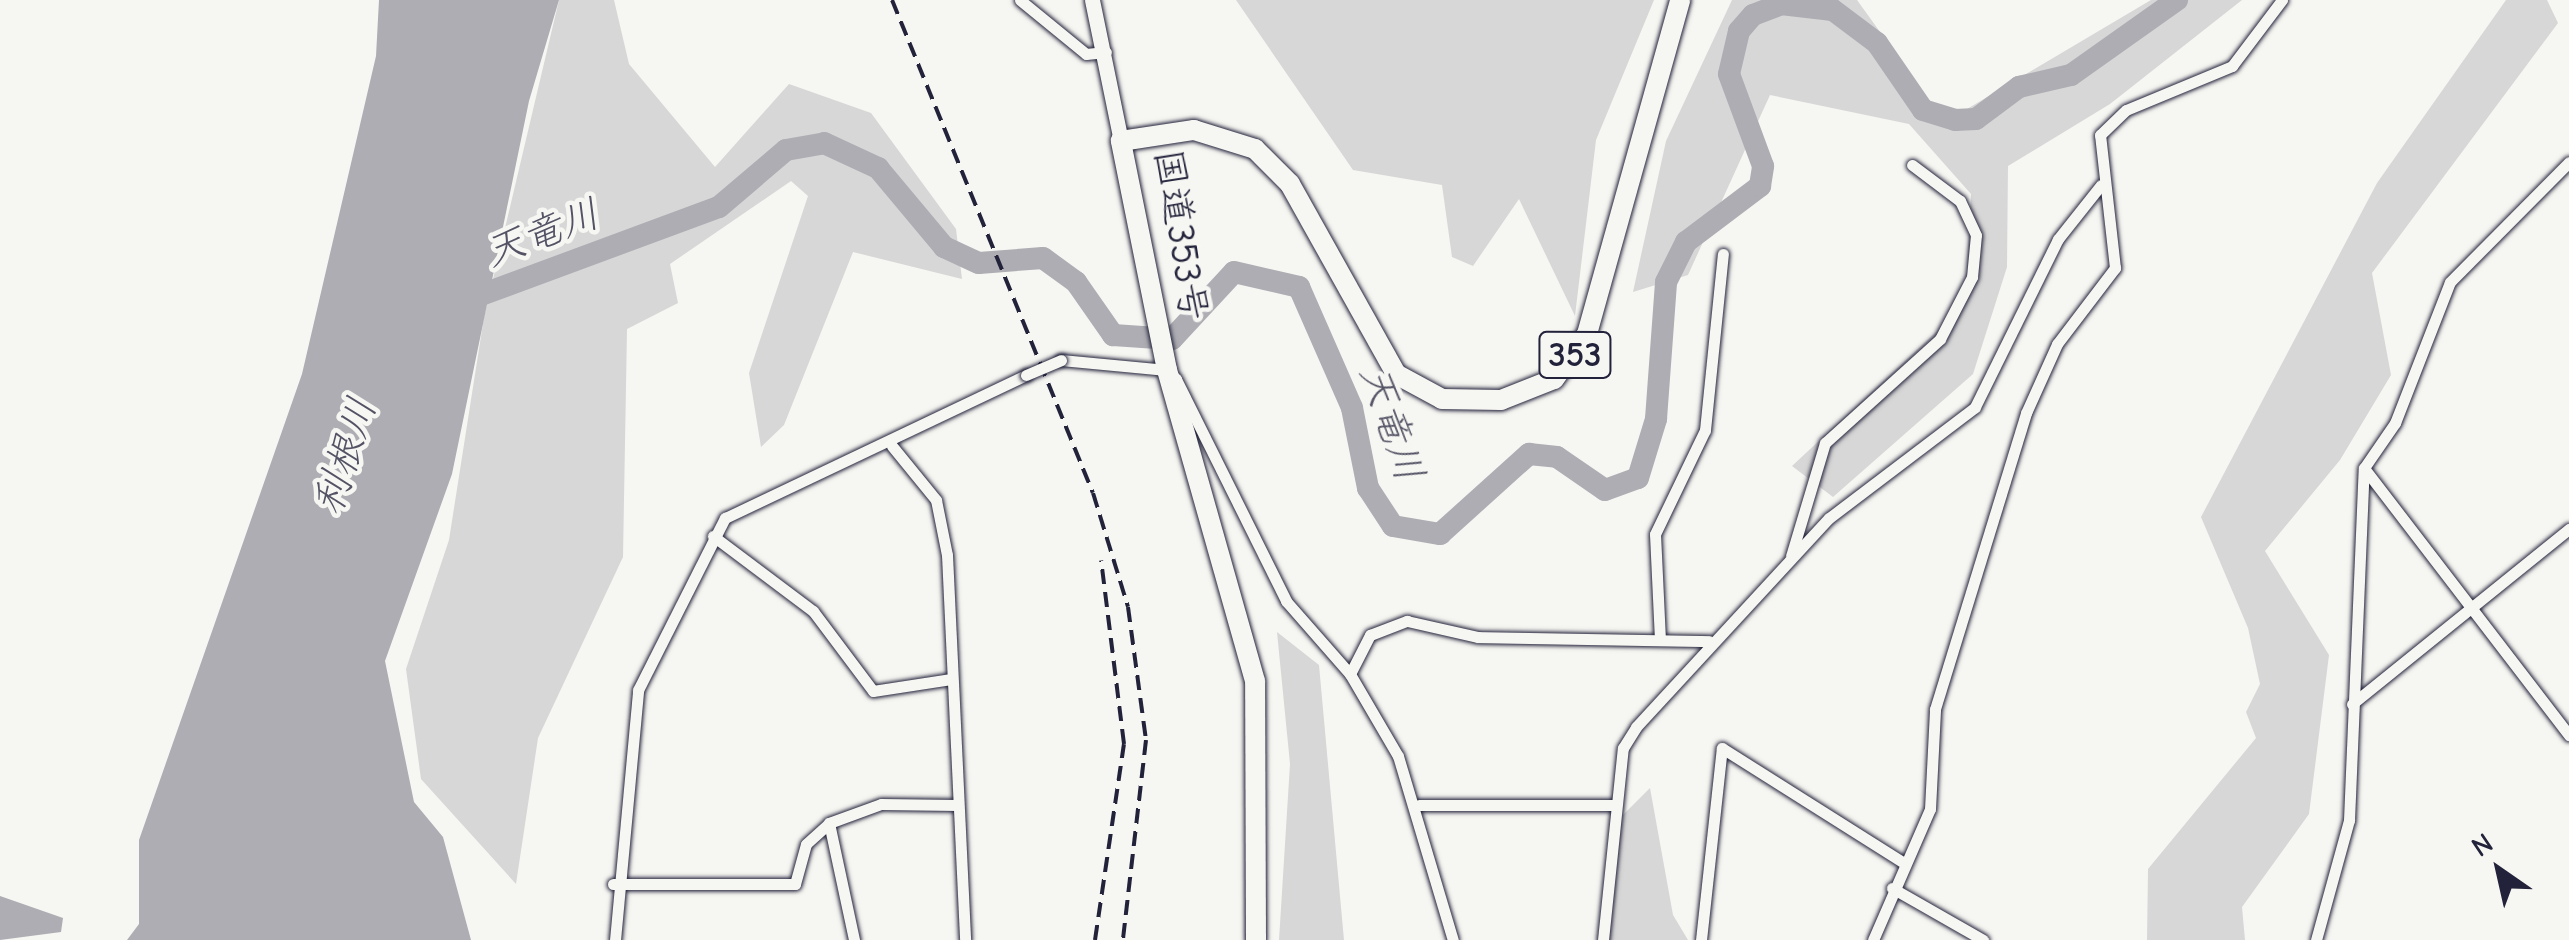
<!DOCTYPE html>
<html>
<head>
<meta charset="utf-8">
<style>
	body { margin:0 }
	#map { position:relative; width:2569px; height:940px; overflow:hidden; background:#f6f6f2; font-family:"Comic Neue","Klee One",sans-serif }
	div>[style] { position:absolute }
	.green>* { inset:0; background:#d7d7d7 }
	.water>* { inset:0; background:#adadb3 }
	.river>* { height:22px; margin:-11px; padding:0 11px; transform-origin:11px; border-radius:11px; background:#adadb3 }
	.roads { filter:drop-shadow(0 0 2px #22223b) drop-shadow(0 0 2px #22223b) }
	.street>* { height:11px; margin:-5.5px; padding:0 5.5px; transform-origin:5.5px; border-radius:5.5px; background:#f6f6f2 }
	.secondary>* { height:15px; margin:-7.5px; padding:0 7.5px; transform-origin:7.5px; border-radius:7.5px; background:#f6f6f2 }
	.highway>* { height:20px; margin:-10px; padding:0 10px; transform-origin:10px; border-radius:10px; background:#f6f6f2 }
	.rail>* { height:4px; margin-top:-2px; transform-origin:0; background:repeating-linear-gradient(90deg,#22223b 0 15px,transparent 0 23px) }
	.bridges { filter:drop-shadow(0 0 2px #22223b) drop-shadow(0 0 2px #22223b) }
	.street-bridge>* { height:11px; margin:-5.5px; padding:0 5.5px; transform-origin:5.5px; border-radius:5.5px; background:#f6f6f2 }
	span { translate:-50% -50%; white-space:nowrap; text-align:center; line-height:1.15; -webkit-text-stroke:9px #f6f6f2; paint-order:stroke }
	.shield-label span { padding:2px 8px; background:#f6f6f2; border:2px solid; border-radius:8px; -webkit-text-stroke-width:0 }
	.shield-label { font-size:35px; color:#22223b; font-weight:700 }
	.street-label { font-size:38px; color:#22223b }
	.water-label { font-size:40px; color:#535365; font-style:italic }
	.north { position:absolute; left:2449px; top:820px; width:100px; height:100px; -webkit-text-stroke:8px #f6f6f2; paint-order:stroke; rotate:326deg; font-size:28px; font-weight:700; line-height:40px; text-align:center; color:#22223b }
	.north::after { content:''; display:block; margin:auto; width:35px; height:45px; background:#22223b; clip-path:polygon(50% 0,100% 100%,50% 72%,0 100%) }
</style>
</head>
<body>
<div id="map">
	<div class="green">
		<div style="clip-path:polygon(559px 0,614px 0,629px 64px,715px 167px,789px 84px,871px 113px,956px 229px,962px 279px,853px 252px,784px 425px,761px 447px,749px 373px,808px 196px,791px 181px,670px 264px,678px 303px,627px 329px,623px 557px,538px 738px,516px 884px,421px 779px,406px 669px,449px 540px,484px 317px)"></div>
		<div style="clip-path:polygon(1236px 0,1654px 0,1596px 140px,1575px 316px,1519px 199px,1473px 266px,1452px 257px,1442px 185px,1353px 170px)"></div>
		<div style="clip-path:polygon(1732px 0,1857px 0,1945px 122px,2151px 0,2242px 0,2110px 104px,2008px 166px,2007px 267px,1973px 374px,1833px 497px,1792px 466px,1965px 305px,1971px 194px,1909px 124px,1770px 95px,1688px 275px,1633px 292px,1666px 141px)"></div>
		<div style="clip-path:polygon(2506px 0,2547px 0,2558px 23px,2372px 273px,2391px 375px,2340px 460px,2265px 551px,2329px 655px,2309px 814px,2242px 907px,2245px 940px,2147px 940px,2148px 869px,2256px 738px,2246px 712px,2260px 684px,2248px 628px,2201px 517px,2377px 183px)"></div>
		<div style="clip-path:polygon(1277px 632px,1319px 665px,1344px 940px,1279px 940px,1290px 764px)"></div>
		<div style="clip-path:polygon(1650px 788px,1673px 915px,1688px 940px,1608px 940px,1621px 817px)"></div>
	</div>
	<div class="water">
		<div style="clip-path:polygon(379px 0,559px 0,529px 101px,452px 474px,385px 661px,414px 802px,443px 837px,471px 940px,127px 940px,139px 924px,139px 840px,302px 374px,376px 56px)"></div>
		<div style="clip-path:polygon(0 896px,63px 918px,61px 932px,0 940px)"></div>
	</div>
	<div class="river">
		<div style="left:462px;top:302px;width:274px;rotate:-20.3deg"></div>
		<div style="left:719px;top:207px;width:88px;rotate:-40.4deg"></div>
		<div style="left:786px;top:150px;width:39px;rotate:-10deg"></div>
		<div style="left:824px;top:143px;width:60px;rotate:24.8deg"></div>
		<div style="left:878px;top:168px;width:103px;rotate:50.1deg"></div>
		<div style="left:944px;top:247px;width:38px;rotate:25deg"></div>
		<div style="left:979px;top:263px;width:64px;rotate:-4.5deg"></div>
		<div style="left:1043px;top:258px;width:41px;rotate:36deg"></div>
		<div style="left:1076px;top:282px;width:65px;rotate:55.1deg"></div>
		<div style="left:1113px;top:335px;width:59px;rotate:3.9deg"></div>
		<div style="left:1172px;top:339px;width:91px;rotate:-47.2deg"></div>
		<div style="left:1234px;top:272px;width:67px;rotate:13deg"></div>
		<div style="left:1299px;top:287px;width:132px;rotate:66.3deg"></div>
		<div style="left:1352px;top:408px;width:82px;rotate:78.7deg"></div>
		<div style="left:1368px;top:488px;width:45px;rotate:56.7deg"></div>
		<div style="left:1393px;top:526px;width:48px;rotate:9.7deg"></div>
		<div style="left:1440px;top:534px;width:120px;rotate:-42deg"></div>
		<div style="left:1529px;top:454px;width:28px;rotate:6deg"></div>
		<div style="left:1557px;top:457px;width:58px;rotate:34.5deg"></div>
		<div style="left:1605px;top:490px;width:35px;rotate:-20deg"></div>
		<div style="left:1638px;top:478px;width:62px;rotate:-73deg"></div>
		<div style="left:1656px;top:419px;width:137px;rotate:-85.8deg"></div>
		<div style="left:1666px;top:282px;width:45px;rotate:-63.4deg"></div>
		<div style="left:1686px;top:242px;width:93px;rotate:-37.1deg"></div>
		<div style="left:1760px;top:186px;width:20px;rotate:-81deg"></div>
		<div style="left:1763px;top:166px;width:98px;rotate:-110.3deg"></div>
		<div style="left:1729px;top:74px;width:44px;rotate:-76.9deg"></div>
		<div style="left:1739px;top:31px;width:21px;rotate:-49deg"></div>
		<div style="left:1753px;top:15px;width:30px;rotate:-21deg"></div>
		<div style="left:1781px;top:4px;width:52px;rotate:6.6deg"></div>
		<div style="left:1833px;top:10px;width:55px;rotate:36.9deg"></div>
		<div style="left:1877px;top:43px;width:81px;rotate:55.5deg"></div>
		<div style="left:1923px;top:110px;width:34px;rotate:17deg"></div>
		<div style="left:1955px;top:120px;width:21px;rotate:-3deg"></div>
		<div style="left:1976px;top:119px;width:54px;rotate:-36.7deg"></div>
		<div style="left:2019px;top:87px;width:53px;rotate:-13deg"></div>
		<div style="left:2071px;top:75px;width:130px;rotate:-35.3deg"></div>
	</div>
	<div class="roads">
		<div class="street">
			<div style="left:1020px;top:0;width:85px;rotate:39.3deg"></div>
			<div style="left:1086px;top:54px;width:20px;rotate:-6deg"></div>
			<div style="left:1061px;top:360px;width:106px;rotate:5.4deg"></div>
			<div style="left:1167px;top:370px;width:13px;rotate:45deg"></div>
			<div style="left:1176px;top:379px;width:248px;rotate:63.6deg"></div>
			<div style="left:1286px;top:601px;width:97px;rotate:48.8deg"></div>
			<div style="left:1350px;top:674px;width:95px;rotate:59.7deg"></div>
			<div style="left:1398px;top:756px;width:192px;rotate:73.4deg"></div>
			<div style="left:892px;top:446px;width:70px;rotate:50.8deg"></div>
			<div style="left:936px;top:500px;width:56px;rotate:78.7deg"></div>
			<div style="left:947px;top:555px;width:385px;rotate:87.3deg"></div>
			<div style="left:2364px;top:468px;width:337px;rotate:52.5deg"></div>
			<div style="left:713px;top:536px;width:125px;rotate:36.9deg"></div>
			<div style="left:813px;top:611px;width:100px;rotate:53.1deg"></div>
			<div style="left:873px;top:691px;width:79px;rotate:-8.7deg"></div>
			<div style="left:1791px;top:556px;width:118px;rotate:-73.3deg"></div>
			<div style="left:1825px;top:443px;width:155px;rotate:-42.1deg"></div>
			<div style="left:1940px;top:339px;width:70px;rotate:-62.7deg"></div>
			<div style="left:1972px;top:277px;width:42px;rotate:-84.6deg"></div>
			<div style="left:1976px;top:235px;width:38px;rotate:-115deg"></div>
			<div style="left:1960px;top:201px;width:60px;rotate:-143.1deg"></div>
			<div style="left:1660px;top:640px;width:106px;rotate:-92.7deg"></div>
			<div style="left:1655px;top:534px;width:115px;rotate:-64.3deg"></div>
			<div style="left:1705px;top:430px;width:177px;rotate:-84.2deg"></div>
			<div style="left:1350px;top:674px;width:44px;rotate:-62.9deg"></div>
			<div style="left:1370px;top:635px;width:40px;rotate:-21deg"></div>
			<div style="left:1407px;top:621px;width:73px;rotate:12.7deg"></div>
			<div style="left:1478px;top:637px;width:231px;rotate:1deg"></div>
			<div style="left:2352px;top:704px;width:279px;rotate:-38.9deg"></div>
			<div style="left:1419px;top:805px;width:196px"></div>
			<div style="left:829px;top:823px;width:120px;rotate:77.9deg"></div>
			<div style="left:613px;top:884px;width:182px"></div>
			<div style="left:795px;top:884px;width:41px;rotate:-74.6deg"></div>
			<div style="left:806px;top:844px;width:31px;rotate:-42deg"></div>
			<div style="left:829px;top:823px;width:55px;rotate:-20.1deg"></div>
			<div style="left:881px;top:804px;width:76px;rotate:0.8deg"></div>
			<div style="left:1892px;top:888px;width:105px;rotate:29.7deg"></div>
			<div style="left:615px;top:940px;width:251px;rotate:-84.7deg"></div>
			<div style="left:638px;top:690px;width:193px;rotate:-63.2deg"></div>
			<div style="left:725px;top:518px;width:333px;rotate:-25.4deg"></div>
			<div style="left:1603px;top:940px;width:193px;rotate:-84.1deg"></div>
			<div style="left:1623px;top:748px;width:25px;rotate:-58deg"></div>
			<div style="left:1636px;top:727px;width:284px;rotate:-47.3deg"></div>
			<div style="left:1829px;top:518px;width:183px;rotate:-37.2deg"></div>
			<div style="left:1975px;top:407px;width:187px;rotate:-63.7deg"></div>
			<div style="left:2058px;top:239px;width:69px;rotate:-51.5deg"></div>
			<div style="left:1701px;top:940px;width:193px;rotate:-83.8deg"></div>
			<div style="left:1722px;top:748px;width:212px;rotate:32.3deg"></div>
			<div style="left:1873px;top:940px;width:143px;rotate:-66.5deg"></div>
			<div style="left:1930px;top:809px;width:100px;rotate:-87.1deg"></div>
			<div style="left:1935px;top:709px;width:310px;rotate:-72.9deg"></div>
			<div style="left:2026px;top:413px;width:76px;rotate:-65.8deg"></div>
			<div style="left:2057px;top:344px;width:96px;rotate:-52.7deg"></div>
			<div style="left:2115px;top:268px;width:134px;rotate:-96.4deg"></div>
			<div style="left:2100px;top:135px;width:36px;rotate:-44deg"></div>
			<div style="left:2126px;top:110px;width:115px;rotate:-22.5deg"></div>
			<div style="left:2232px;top:66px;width:83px;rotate:-52.9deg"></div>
			<div style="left:2316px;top:940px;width:124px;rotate:-74.6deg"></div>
			<div style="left:2349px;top:820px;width:352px;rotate:-87.6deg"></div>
			<div style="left:2364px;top:468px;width:55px;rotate:-55.4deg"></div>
			<div style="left:2395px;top:423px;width:151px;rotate:-68.7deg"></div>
			<div style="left:2450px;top:282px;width:169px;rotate:-45.2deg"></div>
		</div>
		<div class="secondary">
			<div style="left:1092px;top:0;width:144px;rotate:78.4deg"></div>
		</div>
		<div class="highway">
			<div style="left:1256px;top:940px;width:259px;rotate:-90.2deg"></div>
			<div style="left:1255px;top:681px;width:323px;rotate:-105.8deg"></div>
			<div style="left:1167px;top:370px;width:234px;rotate:-101.4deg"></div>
			<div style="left:1121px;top:141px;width:74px;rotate:-8.6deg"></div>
			<div style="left:1194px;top:130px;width:64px;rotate:17.3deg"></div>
			<div style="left:1255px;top:149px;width:49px;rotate:45deg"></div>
			<div style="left:1290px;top:184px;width:218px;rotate:60.8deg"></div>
			<div style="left:1396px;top:374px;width:52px;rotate:28.5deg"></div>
			<div style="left:1442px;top:399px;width:59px;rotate:1deg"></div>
			<div style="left:1501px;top:400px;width:57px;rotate:-21.6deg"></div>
			<div style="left:1554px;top:379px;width:56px;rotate:-53.7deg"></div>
			<div style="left:1587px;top:334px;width:347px;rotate:-74.4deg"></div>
		</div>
	</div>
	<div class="rail">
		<div style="left:892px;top:0;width:532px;rotate:67.82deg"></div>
		<div style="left:1093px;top:493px;width:119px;rotate:72.9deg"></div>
		<div style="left:1128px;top:607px;width:134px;rotate:82.3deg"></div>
		<div style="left:1146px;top:740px;width:201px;rotate:96.6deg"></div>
		<div style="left:1095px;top:940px;width:198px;rotate:-81.6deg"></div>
		<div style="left:1124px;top:744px;width:185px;rotate:-97.1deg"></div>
	</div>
	<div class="bridges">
		<div class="street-bridge">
			<div style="left:1026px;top:375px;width:38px;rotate:-23deg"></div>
		</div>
	</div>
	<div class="shield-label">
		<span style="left:1575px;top:355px">353</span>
	</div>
	<div class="street-label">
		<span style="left:1180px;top:235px;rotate:81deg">国道353号</span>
	</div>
	<div class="water-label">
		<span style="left:542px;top:233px;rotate:-21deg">天竜川</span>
		<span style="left:1392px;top:423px;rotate:71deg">天竜川</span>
		<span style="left:345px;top:456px;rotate:-72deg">利根川</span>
	</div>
	<div class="north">N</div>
</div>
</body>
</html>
